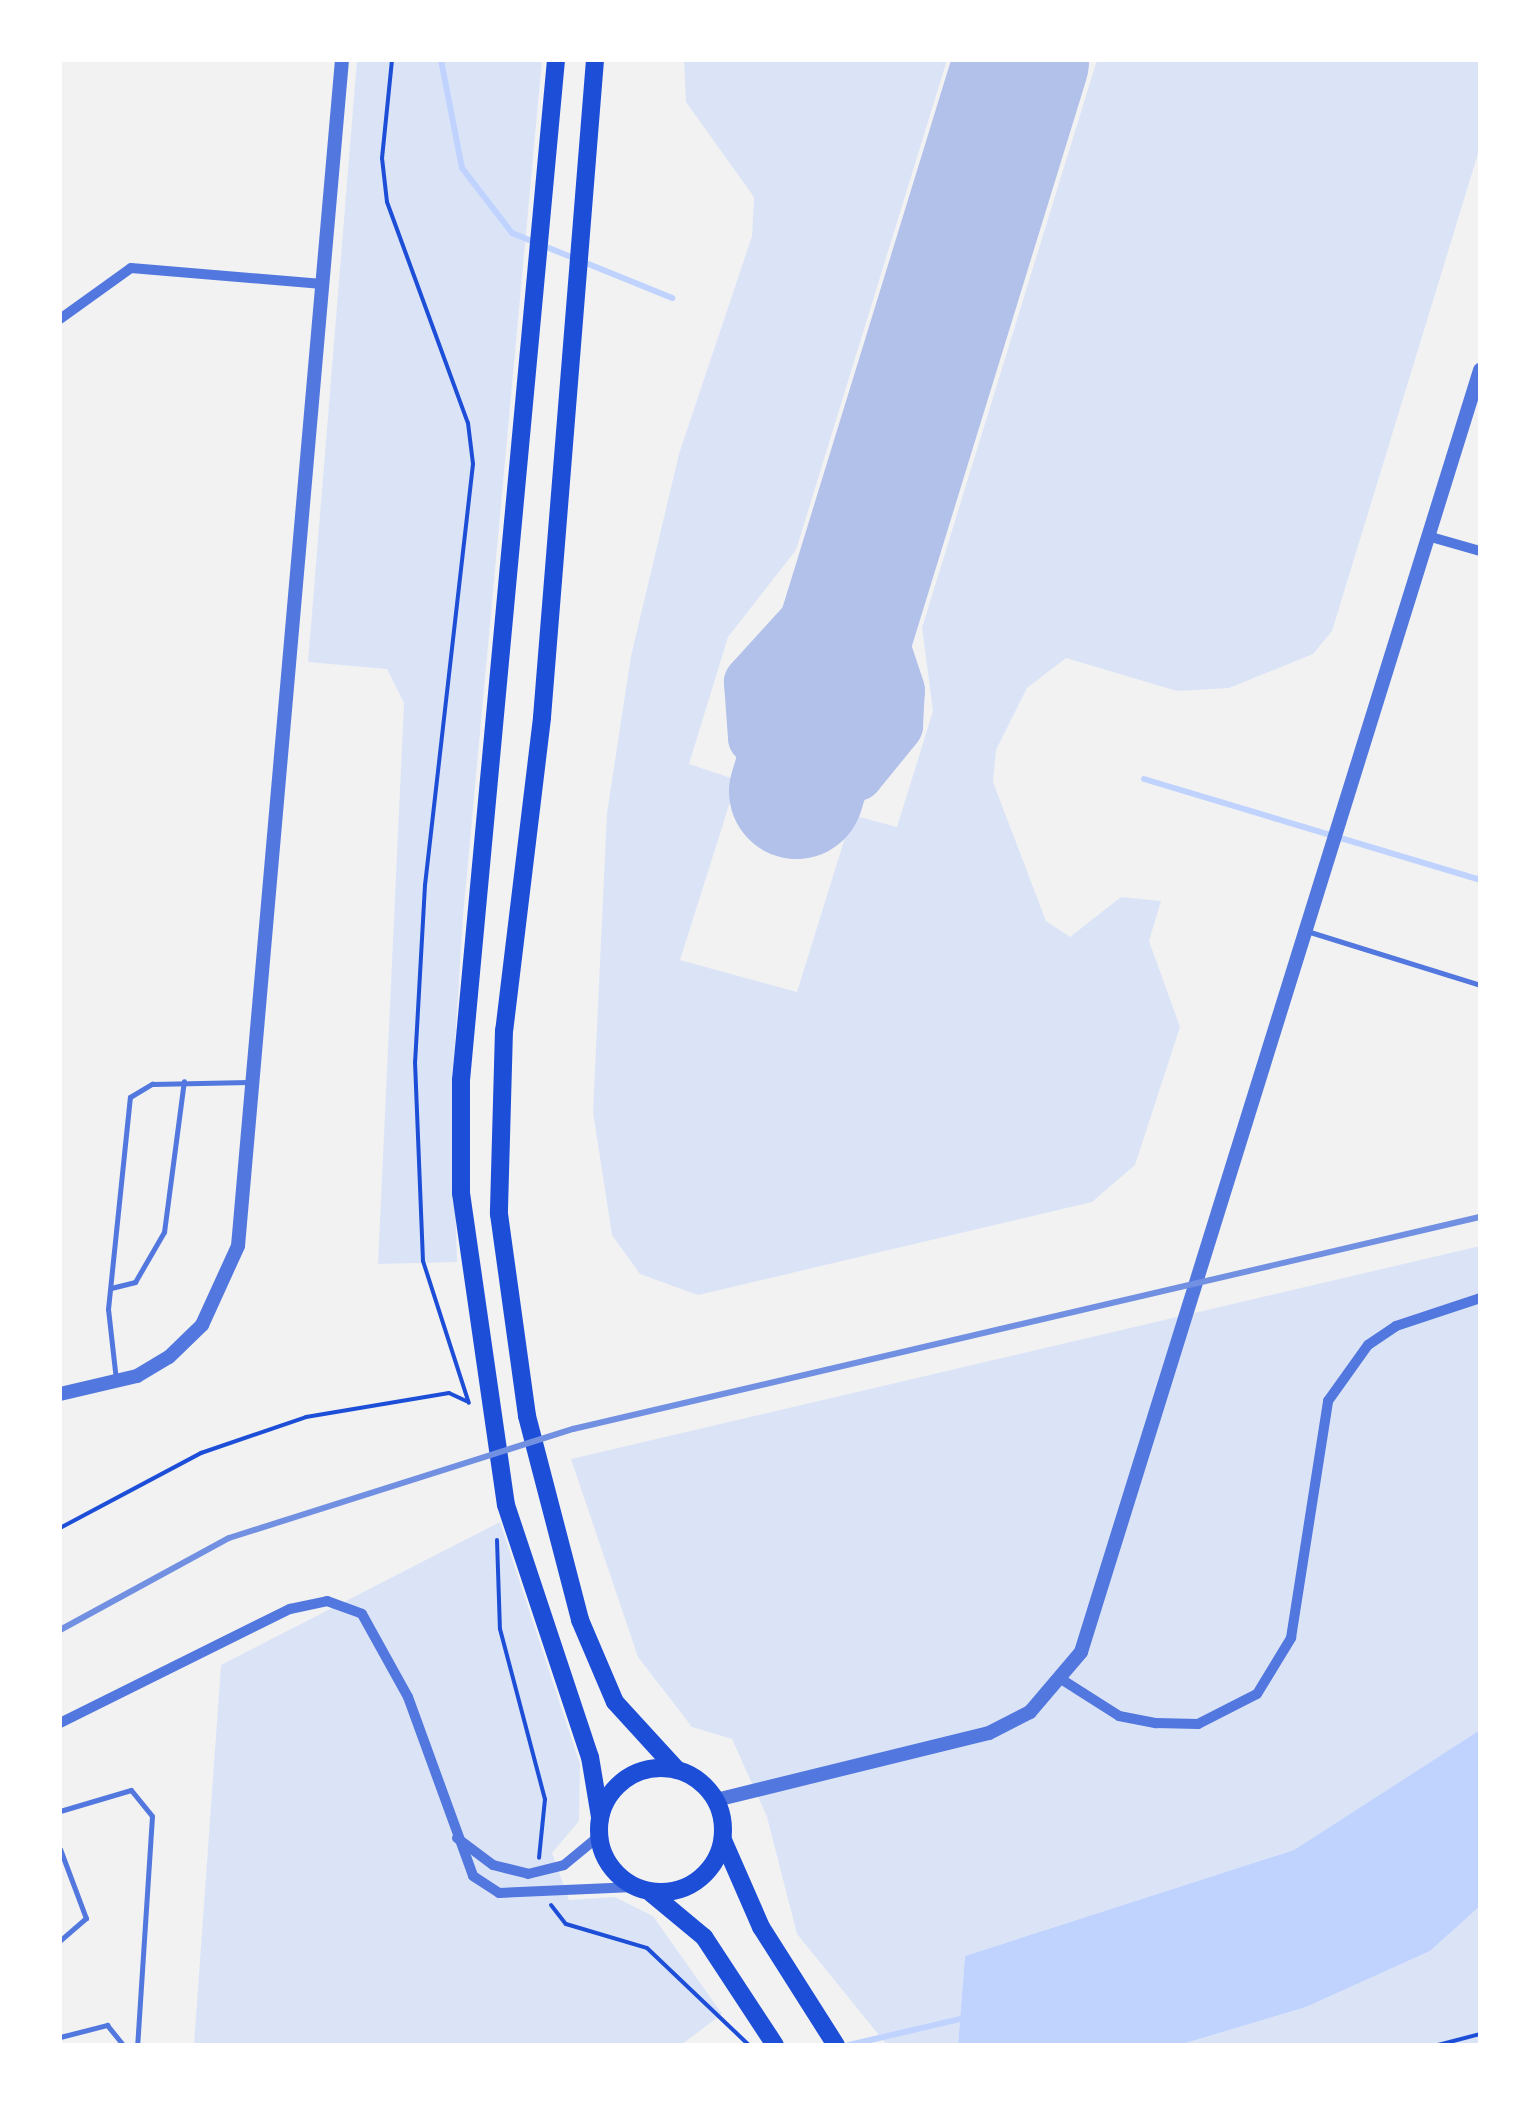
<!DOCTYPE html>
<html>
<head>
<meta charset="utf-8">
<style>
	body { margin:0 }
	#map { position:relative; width:1540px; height:2105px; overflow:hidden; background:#f2f2f2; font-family:"Golos Text",sans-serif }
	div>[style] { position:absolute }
	.green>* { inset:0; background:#dbe4f7 }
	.water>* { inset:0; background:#bfd3fe }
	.stream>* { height:6px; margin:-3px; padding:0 3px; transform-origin:3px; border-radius:3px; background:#bfd3fe }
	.taxiway>* { height:55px; margin:-27.5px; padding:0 27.5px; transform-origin:27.5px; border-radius:27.5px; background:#b2c1ea }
	.runway>* { height:135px; margin:-67.5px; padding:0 67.5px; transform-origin:67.5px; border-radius:67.5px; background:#b2c1ea }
	.path>* { height:4px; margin:-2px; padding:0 2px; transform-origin:2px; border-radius:2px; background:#1d4ed8 }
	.service>* { height:5px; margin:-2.5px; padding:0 2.5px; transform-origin:2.5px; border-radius:2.5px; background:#5277de }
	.minor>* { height:10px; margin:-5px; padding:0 5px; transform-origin:5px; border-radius:5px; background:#5277de }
	.tertiary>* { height:14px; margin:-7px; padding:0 7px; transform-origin:7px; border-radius:7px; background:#5277de }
	.trunk>* { height:18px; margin:-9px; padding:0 9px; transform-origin:9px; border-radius:9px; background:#1d4ed8 }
	.trunk>.ring { margin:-9px; padding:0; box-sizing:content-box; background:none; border:18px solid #1d4ed8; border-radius:50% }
	.rail>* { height:6px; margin:-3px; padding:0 3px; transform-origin:3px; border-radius:3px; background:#7290e2 }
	span { translate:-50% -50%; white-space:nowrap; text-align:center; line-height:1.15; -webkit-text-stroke:8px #fff; paint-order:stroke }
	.frame { position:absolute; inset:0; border:62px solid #fff; pointer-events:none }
</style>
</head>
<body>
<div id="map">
	<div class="green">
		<div style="clip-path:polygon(357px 60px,542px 60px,463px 917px,452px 1091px,457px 1262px,378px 1264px,404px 703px,387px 669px,308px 662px)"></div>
		<div style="clip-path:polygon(684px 60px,947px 60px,796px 550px,728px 637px,689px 764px,737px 780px,680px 960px,797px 992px,852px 815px,897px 827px,933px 711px,922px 628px,1097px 60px,1480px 60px,1480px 147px,1332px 631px,1313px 654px,1229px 688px,1177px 691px,1066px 658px,1027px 688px,996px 750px,993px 782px,1046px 921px,1070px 937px,1121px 897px,1161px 901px,1149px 941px,1180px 1027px,1135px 1165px,1092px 1202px,698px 1295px,640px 1274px,612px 1235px,593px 1112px,607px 813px,631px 656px,679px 454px,752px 236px,754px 197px,686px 102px)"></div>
		<div style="clip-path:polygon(1480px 1246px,1480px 1730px,1294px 1850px,965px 1956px,958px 2045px,887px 2045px,797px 1934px,767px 1817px,732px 1739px,692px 1727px,638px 1657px,571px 1459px)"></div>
		<div style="clip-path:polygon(500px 1522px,580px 1764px,579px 1821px,552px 1853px,569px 1900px,615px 1897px,653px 1916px,722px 2014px,681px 2045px,194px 2045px,221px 1665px)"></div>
		<div style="clip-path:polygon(1480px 1906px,1480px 2045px,1179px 2045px,1306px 2007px,1430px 1951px)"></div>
	</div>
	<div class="water">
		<div style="clip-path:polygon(1480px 1730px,1480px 1906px,1430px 1951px,1306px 2007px,1179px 2045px,958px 2045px,965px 1956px,1294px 1850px)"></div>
	</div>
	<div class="stream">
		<div style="left:441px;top:60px;width:110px;rotate:79deg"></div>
		<div style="left:462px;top:168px;width:82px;rotate:52.4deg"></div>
		<div style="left:512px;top:233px;width:173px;rotate:22.1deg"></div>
		<div style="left:1144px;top:779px;width:351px;rotate:16.7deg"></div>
		<div style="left:849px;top:2045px;width:118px;rotate:-13.2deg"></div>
	</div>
	<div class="taxiway">
		<div style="left:870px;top:551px;width:177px;rotate:132.3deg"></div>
		<div style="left:751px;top:682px;width:55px;rotate:85.8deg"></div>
		<div style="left:755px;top:737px;width:55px;rotate:43.5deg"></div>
		<div style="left:795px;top:775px;width:61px;rotate:-1.9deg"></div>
		<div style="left:856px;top:773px;width:62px;rotate:-50.9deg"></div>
		<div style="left:895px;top:725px;width:35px;rotate:-87deg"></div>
		<div style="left:897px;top:690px;width:104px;rotate:-108.4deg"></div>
		<div style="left:864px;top:591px;width:148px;rotate:-75.1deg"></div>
	</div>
	<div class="runway">
		<div style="left:796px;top:791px;width:765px;rotate:-72.89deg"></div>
	</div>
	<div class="path">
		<div style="left:392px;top:60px;width:99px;rotate:95.8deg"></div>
		<div style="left:382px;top:158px;width:44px;rotate:83.5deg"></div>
		<div style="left:387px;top:202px;width:235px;rotate:69.9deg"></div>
		<div style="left:468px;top:423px;width:41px;rotate:83deg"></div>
		<div style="left:473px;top:464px;width:424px;rotate:96.5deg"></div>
		<div style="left:425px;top:885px;width:177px;rotate:93.2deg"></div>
		<div style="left:415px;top:1062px;width:199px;rotate:87.7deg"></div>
		<div style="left:423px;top:1261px;width:149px;rotate:72.1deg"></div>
		<div style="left:60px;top:1528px;width:160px;rotate:-28deg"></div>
		<div style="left:201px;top:1453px;width:111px;rotate:-18.9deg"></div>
		<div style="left:306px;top:1417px;width:145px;rotate:-9.5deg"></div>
		<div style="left:449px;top:1393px;width:19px;rotate:25deg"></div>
		<div style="left:497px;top:1540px;width:89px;rotate:88.1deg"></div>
		<div style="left:500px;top:1629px;width:176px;rotate:75.2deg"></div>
		<div style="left:545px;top:1799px;width:59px;rotate:95.8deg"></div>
		<div style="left:551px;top:1905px;width:24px;rotate:52deg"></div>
		<div style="left:566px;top:1924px;width:84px;rotate:16.5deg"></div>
		<div style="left:647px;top:1948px;width:141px;rotate:43.6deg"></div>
		<div style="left:1438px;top:2045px;width:43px;rotate:-14.7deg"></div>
	</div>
	<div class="service">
		<div style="left:1310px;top:932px;width:178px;rotate:17.3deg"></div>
		<div style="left:111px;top:1288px;width:25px;rotate:-14deg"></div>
		<div style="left:135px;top:1282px;width:58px;rotate:-59.9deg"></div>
		<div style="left:164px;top:1232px;width:152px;rotate:-82.5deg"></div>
		<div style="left:116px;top:1380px;width:71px;rotate:-96.4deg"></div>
		<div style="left:108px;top:1309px;width:213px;rotate:-84.1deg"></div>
		<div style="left:130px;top:1097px;width:26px;rotate:-31deg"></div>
		<div style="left:152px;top:1084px;width:97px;rotate:-1.2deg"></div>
		<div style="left:60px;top:1811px;width:74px;rotate:-16.5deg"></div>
		<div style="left:131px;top:1790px;width:33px;rotate:51deg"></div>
		<div style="left:152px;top:1816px;width:229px;rotate:93.7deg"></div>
		<div style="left:60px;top:1849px;width:74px;rotate:69.4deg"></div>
		<div style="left:86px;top:1918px;width:35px;rotate:139deg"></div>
		<div style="left:60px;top:2037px;width:49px;rotate:-14.3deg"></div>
		<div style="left:107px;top:2025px;width:26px;rotate:51deg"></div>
	</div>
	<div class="minor">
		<div style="left:60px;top:319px;width:87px;rotate:-35.7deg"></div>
		<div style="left:131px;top:268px;width:192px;rotate:4.8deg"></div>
		<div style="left:1431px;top:537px;width:51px;rotate:15.9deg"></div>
		<div style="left:1061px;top:1679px;width:69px;rotate:32.5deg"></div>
		<div style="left:1119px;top:1716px;width:38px;rotate:11deg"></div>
		<div style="left:1156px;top:1723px;width:42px;rotate:1.4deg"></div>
		<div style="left:1198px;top:1724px;width:66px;rotate:-27deg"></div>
		<div style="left:1257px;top:1694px;width:66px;rotate:-58.7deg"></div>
		<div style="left:1291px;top:1638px;width:240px;rotate:-81.1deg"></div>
		<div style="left:1328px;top:1401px;width:69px;rotate:-54.5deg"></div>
		<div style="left:1368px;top:1345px;width:34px;rotate:-34deg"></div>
		<div style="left:1396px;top:1326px;width:89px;rotate:-18.4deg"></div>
		<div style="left:60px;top:1723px;width:257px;rotate:-26.4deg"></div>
		<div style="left:290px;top:1609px;width:38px;rotate:-12deg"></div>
		<div style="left:327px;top:1601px;width:37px;rotate:20deg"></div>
		<div style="left:362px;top:1614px;width:95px;rotate:61deg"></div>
		<div style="left:408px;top:1697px;width:190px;rotate:70deg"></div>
		<div style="left:473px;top:1876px;width:31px;rotate:33deg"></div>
		<div style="left:499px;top:1893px;width:135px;rotate:-2.5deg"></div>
		<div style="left:457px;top:1838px;width:45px;rotate:36.9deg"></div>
		<div style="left:493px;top:1865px;width:36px;rotate:14deg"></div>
		<div style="left:528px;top:1874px;width:37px;rotate:-14deg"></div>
		<div style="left:564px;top:1865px;width:45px;rotate:-39.6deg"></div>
	</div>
	<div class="tertiary">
		<div style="left:60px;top:1394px;width:79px;rotate:-13.2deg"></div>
		<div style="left:137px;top:1376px;width:37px;rotate:-31deg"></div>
		<div style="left:169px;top:1357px;width:46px;rotate:-44.1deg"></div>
		<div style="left:202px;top:1325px;width:87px;rotate:-65.5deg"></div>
		<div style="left:238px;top:1246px;width:1191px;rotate:-84.99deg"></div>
		<div style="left:716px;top:1800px;width:281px;rotate:-13.8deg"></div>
		<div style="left:989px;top:1733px;width:46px;rotate:-27.1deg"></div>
		<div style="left:1030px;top:1712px;width:79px;rotate:-49.6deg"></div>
		<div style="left:1081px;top:1652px;width:1343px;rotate:-72.71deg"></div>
	</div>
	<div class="trunk">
		<div style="left:556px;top:60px;width:1024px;rotate:95.32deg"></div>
		<div style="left:461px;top:1080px;width:113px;rotate:90deg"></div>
		<div style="left:461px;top:1193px;width:315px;rotate:81.8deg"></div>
		<div style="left:506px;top:1505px;width:266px;rotate:71.6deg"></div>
		<div style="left:590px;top:1757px;width:61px;rotate:80.5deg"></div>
		<div style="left:595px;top:60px;width:660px;rotate:94.61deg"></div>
		<div style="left:542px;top:718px;width:314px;rotate:96.9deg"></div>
		<div style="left:504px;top:1030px;width:184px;rotate:91.6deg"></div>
		<div style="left:499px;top:1214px;width:204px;rotate:82.1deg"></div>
		<div style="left:527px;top:1416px;width:211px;rotate:75.4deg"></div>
		<div style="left:580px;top:1620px;width:89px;rotate:66.9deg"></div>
		<div style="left:615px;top:1702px;width:92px;rotate:47.6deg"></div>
		<div class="ring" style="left:599px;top:1768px;width:106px;height:106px"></div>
		<div style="left:723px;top:1840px;width:95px;rotate:66.4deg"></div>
		<div style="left:761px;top:1927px;width:140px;rotate:57.6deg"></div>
		<div style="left:651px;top:1893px;width:69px;rotate:39.7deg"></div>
		<div style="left:704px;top:1937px;width:129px;rotate:56.7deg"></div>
	</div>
	<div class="rail">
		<div style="left:60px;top:1630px;width:192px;rotate:-28.6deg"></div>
		<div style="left:229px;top:1538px;width:361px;rotate:-17.6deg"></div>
		<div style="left:573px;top:1429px;width:931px;rotate:-13.16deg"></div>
	</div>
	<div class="frame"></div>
</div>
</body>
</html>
